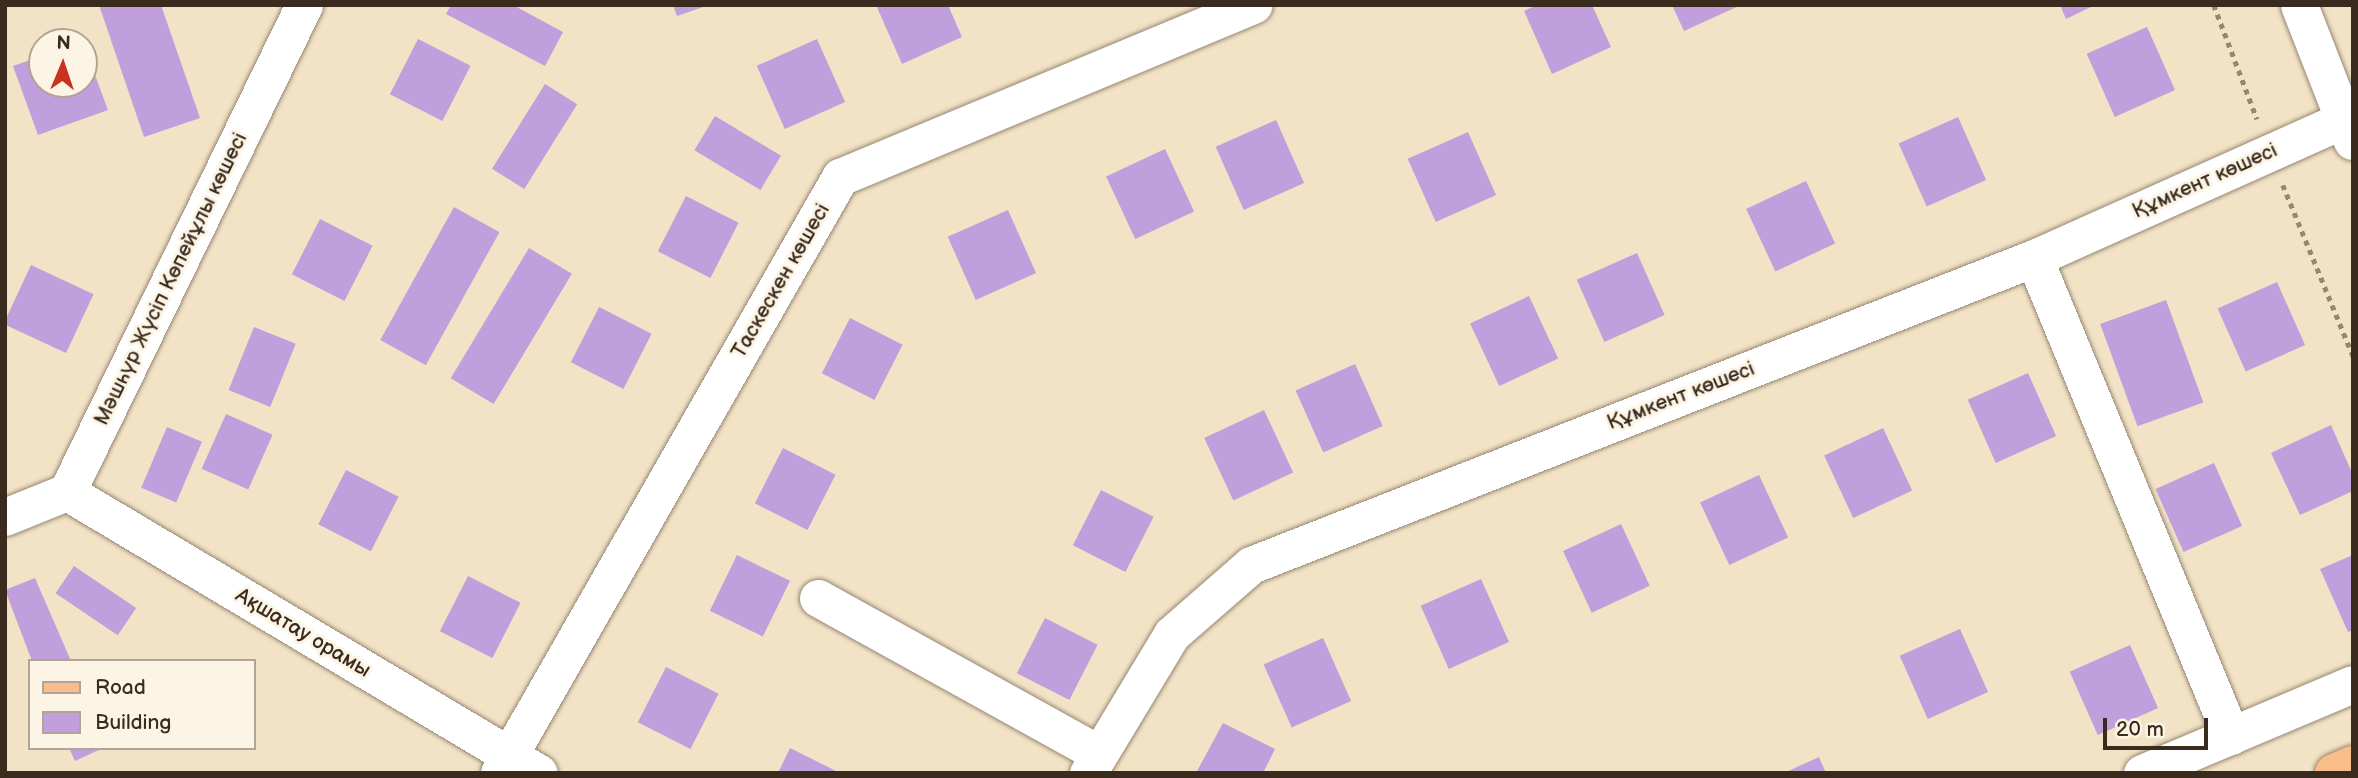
<!DOCTYPE html>
<html>
<head>
<meta charset="utf-8">
<style>
	body { margin:0 }
	#map { position:relative; width:2358px; height:778px; overflow:hidden; background:#f2e3c6; font-family:"Balsamiq Sans",sans-serif }
	div>[style] { position:absolute }
	.building>* { inset:0; background:#c19edc; transform-origin:0 0 }
	.path>* { height:4.5px; margin-top:-2.25px; transform-origin:0; background:repeating-linear-gradient(90deg,#968672 0 5px,transparent 0 10px) }
	.roads { filter:drop-shadow(0 0 2px #968672) drop-shadow(0 0 2px #968672) }
	.minor>* { height:37px; margin:-18.5px; padding:0 18.5px; transform-origin:18.5px; border-radius:18.5px; background:#fff }
	.major>* { height:38px; margin:-19px; padding:0 19px; transform-origin:19px; border-radius:19px; background:#f8bd89 }
	span { translate:-50% -50%; white-space:nowrap; text-align:center; line-height:1.15; -webkit-text-stroke:6px #fcf5e5; paint-order:stroke }
	.street-label { font-size:21px; color:#3b2a1e }
	.frame { position:absolute; inset:0; border:7px solid #3b2a1e; pointer-events:none }
	.legend { position:absolute; left:28px; top:659px; width:228px; height:91px; box-sizing:border-box; background:#fcf5e5; border:2px solid #afa495; margin:0; padding:9px 12px; list-style:none; font-size:21px; color:#3b2a1e }
	.legend li { display:flex; align-items:center; gap:14px; height:35px }
	.legend b { width:35px; border:2px solid #afa495 }
	.north { position:absolute; left:28px; top:28px; width:70px; height:70px; box-sizing:border-box; background:#fcf5e5; border:2px solid #afa495; border-radius:50%; rotate:2deg; font-size:19px; font-weight:700; line-height:28px; text-align:center; color:#3b2a1e }
	.north::after { content:''; display:block; margin:auto; width:24px; height:32px; background:#c8321e; clip-path:polygon(50% 0,100% 100%,50% 72%,0 100%) }
	.scale { position:absolute; left:2103px; top:718px; width:105px; height:32px; box-sizing:border-box; border:4px solid #3b2a1e; border-top:0; padding-left:9px; font-size:21px; line-height:24px; white-space:nowrap; color:#3b2a1e; -webkit-text-stroke:5px #fcf5e5; paint-order:stroke }
</style>
</head>
<body>
<div id="map">
	<div class="building">
		<div style="clip-path:polygon(99px 5px,161px 5px,200px 118px,144px 137px)"></div>
		<div style="clip-path:polygon(451px 5px,513px 5px,563px 32px,545px 66px,446px 14px)"></div>
		<div style="clip-path:polygon(673px 5px,706px 5px,706px 6px,677px 16px)"></div>
		<div style="clip-path:polygon(876px 5px,948px 5px,962px 37px,902px 64px)"></div>
		<div style="clip-path:polygon(1537px 5px,1592px 5px,1611px 47px,1552px 74px,1524px 11px)"></div>
		<div style="clip-path:polygon(1672px 5px,1741px 5px,1684px 31px)"></div>
		<div style="clip-path:polygon(2060px 5px,2095px 5px,2066px 19px)"></div>
		<div style="left:2147px;top:27px;width:69px;height:66px;rotate:66deg"></div>
		<div style="left:418px;top:39px;width:59px;height:62px;rotate:27deg"></div>
		<div style="left:817px;top:39px;width:69px;height:66px;rotate:66deg"></div>
		<div style="clip-path:polygon(84px 46px,108px 110px,38px 135px,13px 66px,42px 56px,42px 84px,84px 84px)"></div>
		<div style="left:545px;top:84px;width:38px;height:100px;rotate:32deg"></div>
		<div style="left:715px;top:116px;width:77px;height:40px;rotate:31deg"></div>
		<div style="left:1958px;top:117px;width:69px;height:65px;rotate:66deg"></div>
		<div style="left:1276px;top:120px;width:69px;height:66px;rotate:66deg"></div>
		<div style="left:1468px;top:132px;width:69px;height:66px;rotate:66deg"></div>
		<div style="left:1165px;top:149px;width:69px;height:65px;rotate:65deg"></div>
		<div style="left:1806px;top:181px;width:69px;height:66px;rotate:65deg"></div>
		<div style="left:686px;top:196px;width:59px;height:62px;rotate:27deg"></div>
		<div style="left:454px;top:207px;width:52px;height:152px;rotate:29deg"></div>
		<div style="left:1008px;top:210px;width:69px;height:66px;rotate:66deg"></div>
		<div style="left:320px;top:219px;width:59px;height:62px;rotate:27deg"></div>
		<div style="left:529px;top:248px;width:50px;height:152px;rotate:31deg"></div>
		<div style="left:1637px;top:253px;width:68px;height:66px;rotate:66deg"></div>
		<div style="left:31px;top:265px;width:69px;height:65px;rotate:25deg"></div>
		<div style="left:2277px;top:282px;width:69px;height:65px;rotate:66deg"></div>
		<div style="left:1529px;top:296px;width:69px;height:65px;rotate:65deg"></div>
		<div style="left:2166px;top:300px;width:109px;height:70px;rotate:70deg"></div>
		<div style="left:599px;top:307px;width:59px;height:62px;rotate:27deg"></div>
		<div style="left:850px;top:318px;width:59px;height:62px;rotate:27deg"></div>
		<div style="left:254px;top:327px;width:45px;height:68px;rotate:22deg"></div>
		<div style="left:1355px;top:364px;width:68px;height:65px;rotate:66deg"></div>
		<div style="left:2028px;top:373px;width:69px;height:66px;rotate:66deg"></div>
		<div style="left:1264px;top:410px;width:69px;height:66px;rotate:65deg"></div>
		<div style="left:226px;top:414px;width:51px;height:60px;rotate:24deg"></div>
		<div style="clip-path:polygon(2331px 425px,2353px 475px,2353px 491px,2300px 515px,2271px 453px)"></div>
		<div style="left:167px;top:427px;width:38px;height:66px;rotate:23deg"></div>
		<div style="left:1883px;top:428px;width:69px;height:65px;rotate:65deg"></div>
		<div style="left:783px;top:448px;width:59px;height:62px;rotate:27deg"></div>
		<div style="left:2214px;top:463px;width:69px;height:64px;rotate:66deg"></div>
		<div style="left:346px;top:470px;width:59px;height:61px;rotate:27deg"></div>
		<div style="left:1759px;top:475px;width:69px;height:65px;rotate:65deg"></div>
		<div style="left:1101px;top:490px;width:59px;height:62px;rotate:27deg"></div>
		<div style="left:1621px;top:524px;width:68px;height:64px;rotate:65deg"></div>
		<div style="left:737px;top:555px;width:59px;height:62px;rotate:26deg"></div>
		<div style="clip-path:polygon(2353px 555px,2353px 630px,2348px 632px,2320px 569px)"></div>
		<div style="left:74px;top:566px;width:75px;height:33px;rotate:34deg"></div>
		<div style="left:468px;top:576px;width:59px;height:62px;rotate:27deg"></div>
		<div style="clip-path:polygon(35px 578px,71px 661px,32px 661px,5px 590px)"></div>
		<div style="left:1481px;top:579px;width:69px;height:66px;rotate:66deg"></div>
		<div style="left:1045px;top:618px;width:59px;height:62px;rotate:27deg"></div>
		<div style="left:1960px;top:629px;width:69px;height:66px;rotate:66deg"></div>
		<div style="left:1323px;top:638px;width:69px;height:65px;rotate:66deg"></div>
		<div style="left:2130px;top:645px;width:69px;height:66px;rotate:66deg"></div>
		<div style="left:666px;top:667px;width:59px;height:62px;rotate:27deg"></div>
		<div style="clip-path:polygon(1223px 723px,1275px 749px,1263px 773px,1196px 773px)"></div>
		<div style="clip-path:polygon(69px 748px,103px 748px,75px 761px)"></div>
		<div style="clip-path:polygon(790px 748px,840px 773px,778px 773px)"></div>
		<div style="clip-path:polygon(1819px 757px,1826px 773px,1784px 773px)"></div>
	</div>
	<div class="path">
		<div style="left:2214px;top:5px;width:122px;rotate:69.3deg"></div>
		<div style="left:2283px;top:185px;width:185px;rotate:67.7deg"></div>
	</div>
	<div class="roads">
		<div class="minor">
			<div style="left:2299px;top:5px;width:146px;rotate:68.7deg"></div>
			<div style="left:2034px;top:258px;width:517px;rotate:67.6deg"></div>
			<div style="left:67px;top:492px;width:549px;rotate:30.77deg"></div>
			<div style="left:5px;top:517px;width:67px;rotate:-22deg"></div>
			<div style="left:67px;top:492px;width:542px;rotate:-64.05deg"></div>
			<div style="left:818px;top:598px;width:320px;rotate:29deg"></div>
			<div style="left:499px;top:773px;width:687px;rotate:-60.22deg"></div>
			<div style="left:840px;top:177px;width:448px;rotate:-22.6deg"></div>
			<div style="left:1088px;top:773px;width:162px;rotate:-58.9deg"></div>
			<div style="left:1172px;top:634px;width:105px;rotate:-41.1deg"></div>
			<div style="left:1251px;top:565px;width:841px;rotate:-21.41deg"></div>
			<div style="left:2034px;top:258px;width:350px;rotate:-24.1deg"></div>
			<div style="left:2142px;top:773px;width:229px;rotate:-22.9deg"></div>
		</div>
		<div class="major">
			<div style="left:2334px;top:773px;width:21px;rotate:-23deg"></div>
		</div>
	</div>
	<div class="street-label">
		<span style="left:2205px;top:181px;rotate:-24deg">Құмкент көшесі</span>
		<span style="left:171px;top:279px;rotate:-64deg">Мәшһүр Жүсіп Көпейұлы көшесі</span>
		<span style="left:781px;top:281px;rotate:-60deg">Таскескен көшесі</span>
		<span style="left:1681px;top:396px;rotate:-21deg">Құмкент көшесі</span>
		<span style="left:303px;top:633px;rotate:31deg">Ақшатау орамы</span>
	</div>
	<div class="frame"></div>
	<ul class="legend">
	<li><b style="height:9px;background:#f8bd89"></b>Road</li>
	<li><b style="height:19px;background:#c19edc"></b>Building</li>
	</ul>
	<div class="north">N</div>
	<div class="scale">20 m</div>
</div>
</body>
</html>
